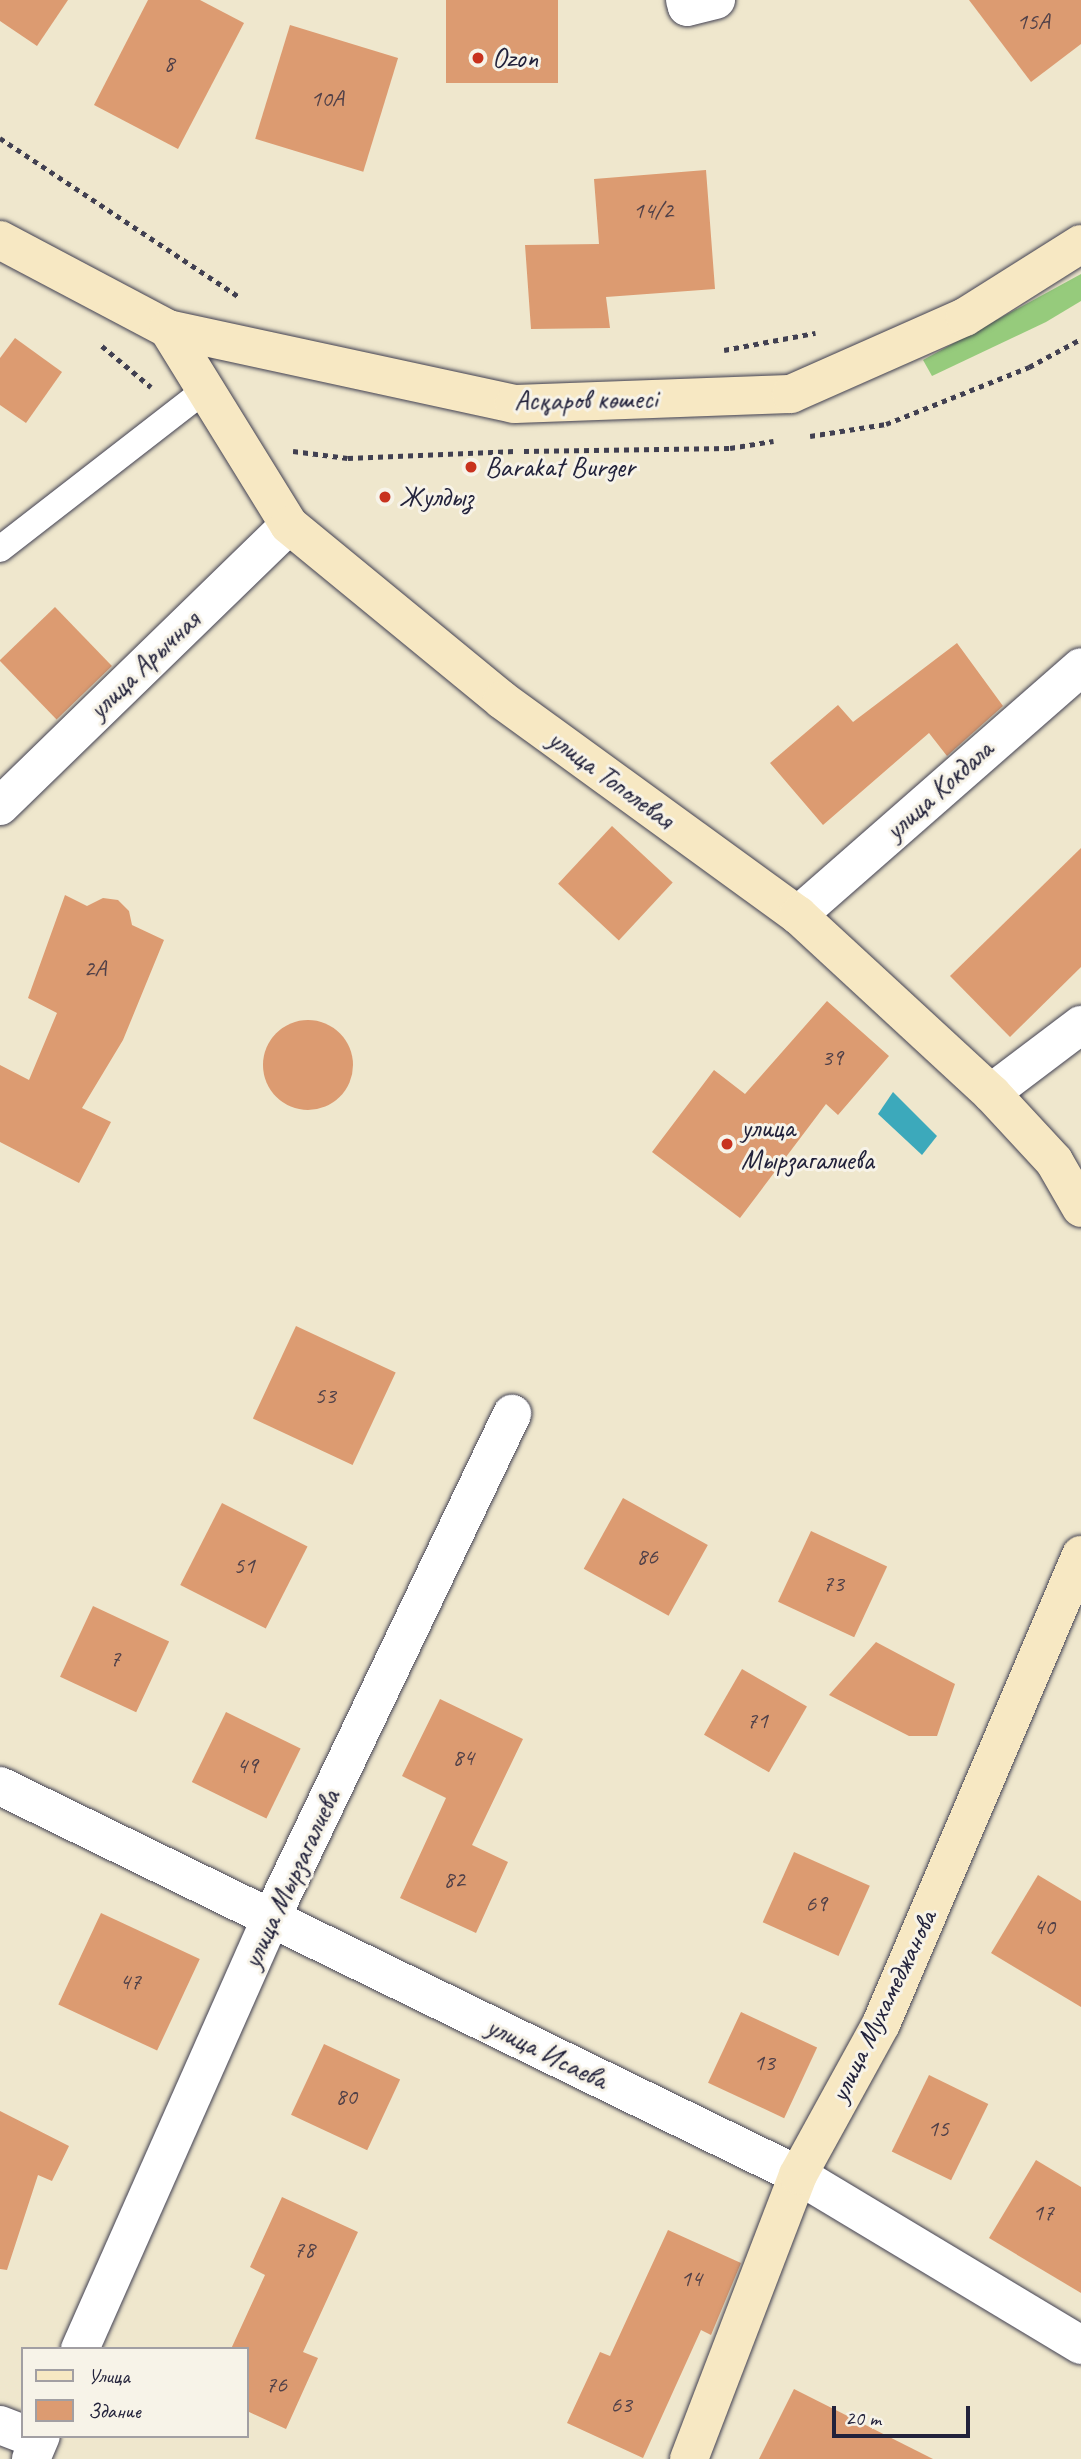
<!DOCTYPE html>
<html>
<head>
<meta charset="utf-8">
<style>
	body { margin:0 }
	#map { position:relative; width:1081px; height:2459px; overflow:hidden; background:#efe7cd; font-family:Caveat,sans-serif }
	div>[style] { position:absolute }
	.green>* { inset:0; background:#96cb7c }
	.water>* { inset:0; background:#3ca9bb }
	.building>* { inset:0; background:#dc9b71; transform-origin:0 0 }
	.round { border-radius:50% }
	.path>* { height:4.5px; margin-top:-2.25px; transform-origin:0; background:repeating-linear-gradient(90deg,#414051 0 5px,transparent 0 10px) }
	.roads { filter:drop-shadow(0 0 2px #414051) drop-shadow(0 0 2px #414051) }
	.lane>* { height:26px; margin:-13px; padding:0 13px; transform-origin:13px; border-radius:13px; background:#fff }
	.street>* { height:38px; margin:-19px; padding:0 19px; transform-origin:19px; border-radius:19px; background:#fff }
	.secondary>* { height:38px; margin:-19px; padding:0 19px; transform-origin:19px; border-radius:19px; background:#f7e8c3 }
	.dots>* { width:19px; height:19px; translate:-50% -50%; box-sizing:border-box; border:4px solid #f7f3e8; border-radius:50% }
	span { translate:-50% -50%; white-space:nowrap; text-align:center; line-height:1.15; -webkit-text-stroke:6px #f7f3e8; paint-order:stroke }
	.number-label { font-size:24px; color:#504048 }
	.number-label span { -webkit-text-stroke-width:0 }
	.poi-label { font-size:28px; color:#22223b }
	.left { translate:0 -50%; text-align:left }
	.street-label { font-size:28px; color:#22223b }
	.legend { position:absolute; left:21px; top:2347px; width:228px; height:91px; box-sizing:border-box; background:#f7f3e8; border:2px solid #a29fa3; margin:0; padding:9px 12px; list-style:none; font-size:21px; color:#22223b }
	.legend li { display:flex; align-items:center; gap:14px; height:35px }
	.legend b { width:35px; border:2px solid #a29fa3 }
	.scale { position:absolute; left:832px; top:2406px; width:138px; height:32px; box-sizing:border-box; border:4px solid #22223b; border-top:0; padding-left:9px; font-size:21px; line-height:24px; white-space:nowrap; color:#22223b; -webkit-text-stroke:5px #f7f3e8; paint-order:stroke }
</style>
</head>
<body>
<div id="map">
	<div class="green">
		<div style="clip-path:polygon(1081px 274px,1081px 301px,1046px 322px,932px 376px,923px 360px)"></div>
	</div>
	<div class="water">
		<div style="clip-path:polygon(893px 1092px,937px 1136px,922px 1155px,878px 1114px)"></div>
	</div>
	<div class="building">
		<div style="clip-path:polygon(0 0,68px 0,37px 46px,0 21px)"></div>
		<div style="clip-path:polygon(148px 0,200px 0,244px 23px,178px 149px,94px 105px)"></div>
		<div style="left:446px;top:0;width:112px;height:83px"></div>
		<div style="clip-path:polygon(969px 0,1081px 0,1081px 44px,1031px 82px)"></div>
		<div style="left:290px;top:25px;width:113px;height:119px;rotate:17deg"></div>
		<div style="clip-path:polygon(706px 170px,715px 289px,606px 297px,610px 328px,531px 329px,525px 245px,599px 244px,594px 179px)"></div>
		<div style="clip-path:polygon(15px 338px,62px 372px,26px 423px,0 405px,0 358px)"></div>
		<div style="left:55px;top:607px;width:82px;height:77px;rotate:46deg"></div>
		<div style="clip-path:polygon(957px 643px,1003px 706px,947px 756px,929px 733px,823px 825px,770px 763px,838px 705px,853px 722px)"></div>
		<div style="left:612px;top:826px;width:83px;height:79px;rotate:43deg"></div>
		<div style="clip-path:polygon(1081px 848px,1081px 967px,1010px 1037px,950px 976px)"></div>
		<div style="clip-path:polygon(65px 895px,87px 906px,103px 898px,118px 900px,129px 911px,132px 925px,164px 940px,123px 1040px,82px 1108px,111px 1122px,79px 1183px,0 1142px,0 1065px,29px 1080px,57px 1013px,28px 998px)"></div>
		<div style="clip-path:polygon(827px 1001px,889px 1056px,838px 1115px,826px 1104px,740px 1218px,652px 1152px,714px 1070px,745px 1094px)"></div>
		<div class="round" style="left:263px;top:1020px;width:90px;height:90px"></div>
		<div style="left:296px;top:1326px;width:110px;height:102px;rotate:25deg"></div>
		<div style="left:623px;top:1498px;width:97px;height:81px;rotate:29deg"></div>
		<div style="left:222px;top:1503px;width:96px;height:92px;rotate:27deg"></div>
		<div style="left:811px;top:1531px;width:84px;height:78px;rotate:25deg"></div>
		<div style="left:93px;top:1606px;width:84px;height:78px;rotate:25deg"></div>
		<div style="clip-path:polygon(876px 1642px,955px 1684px,937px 1736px,909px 1736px,829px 1695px)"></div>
		<div style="left:742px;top:1669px;width:75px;height:76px;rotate:30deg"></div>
		<div style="clip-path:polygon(440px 1699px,523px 1739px,472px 1845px,508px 1862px,476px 1933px,400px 1898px,446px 1798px,402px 1776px)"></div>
		<div style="left:226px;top:1712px;width:83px;height:78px;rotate:26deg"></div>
		<div style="left:794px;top:1852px;width:83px;height:77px;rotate:24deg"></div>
		<div style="clip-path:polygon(1038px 1875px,1081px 1901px,1081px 2007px,991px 1953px)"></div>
		<div style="left:101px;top:1913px;width:109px;height:101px;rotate:25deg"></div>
		<div style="left:741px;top:2012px;width:84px;height:78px;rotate:25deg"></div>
		<div style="left:324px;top:2044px;width:84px;height:78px;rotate:25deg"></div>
		<div style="left:929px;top:2075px;width:66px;height:85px;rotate:26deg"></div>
		<div style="clip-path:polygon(0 2111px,69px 2146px,52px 2181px,38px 2175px,7px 2270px,0 2269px)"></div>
		<div style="clip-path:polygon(1036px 2160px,1081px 2187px,1081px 2293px,989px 2238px)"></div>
		<div style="clip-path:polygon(282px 2197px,358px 2232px,303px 2352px,318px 2358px,286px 2429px,247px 2411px,247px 2349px,231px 2349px,265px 2275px,250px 2267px)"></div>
		<div style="clip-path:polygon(668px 2230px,741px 2263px,711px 2335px,701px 2330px,643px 2458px,567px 2423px,600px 2352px,610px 2356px)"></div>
		<div style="clip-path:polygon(794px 2389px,933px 2459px,759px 2459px)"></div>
	</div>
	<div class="path">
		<div style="left:0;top:138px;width:289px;rotate:33.6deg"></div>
		<div style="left:102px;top:346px;width:64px;rotate:39.9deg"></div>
		<div style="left:724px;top:350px;width:93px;rotate:-10.6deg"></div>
		<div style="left:810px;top:436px;width:77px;rotate:-9deg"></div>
		<div style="left:886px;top:424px;width:154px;rotate:-21.7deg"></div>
		<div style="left:1029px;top:367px;width:59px;rotate:-28.3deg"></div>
		<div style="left:293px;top:451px;width:55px;rotate:7.3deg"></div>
		<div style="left:348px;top:458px;width:167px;rotate:-2.4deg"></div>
		<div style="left:524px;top:451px;width:206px;rotate:-0.8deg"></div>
		<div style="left:730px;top:448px;width:44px;rotate:-9.2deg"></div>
	</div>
	<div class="roads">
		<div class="lane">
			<div style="left:0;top:549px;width:261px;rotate:-37.8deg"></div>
		</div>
		<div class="street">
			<div style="left:685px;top:0;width:7px;rotate:74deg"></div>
			<div style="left:687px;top:7px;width:30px;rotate:-14deg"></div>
			<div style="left:0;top:806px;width:403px;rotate:-44.2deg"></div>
			<div style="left:798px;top:915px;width:376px;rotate:-41.2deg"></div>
			<div style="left:991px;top:1093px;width:113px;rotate:-37.1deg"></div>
			<div style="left:0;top:1786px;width:888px;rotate:25.99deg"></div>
			<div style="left:798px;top:2175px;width:330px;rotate:31deg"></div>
			<div style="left:80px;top:2349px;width:471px;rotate:-66.1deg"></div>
			<div style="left:271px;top:1918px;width:559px;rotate:-64.44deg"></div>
			<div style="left:0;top:2425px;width:25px;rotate:21deg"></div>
			<div style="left:31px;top:2459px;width:25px;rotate:-67deg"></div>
		</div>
		<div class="secondary">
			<div style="left:0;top:240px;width:190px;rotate:27.9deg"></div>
			<div style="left:168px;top:329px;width:354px;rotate:12.2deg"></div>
			<div style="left:514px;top:404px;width:277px;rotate:-2.1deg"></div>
			<div style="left:791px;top:394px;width:190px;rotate:-23.9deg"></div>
			<div style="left:965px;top:317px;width:137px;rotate:-32.2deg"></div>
			<div style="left:168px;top:329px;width:230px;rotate:58.3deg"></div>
			<div style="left:289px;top:525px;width:276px;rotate:39.4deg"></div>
			<div style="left:502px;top:700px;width:366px;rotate:36deg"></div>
			<div style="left:798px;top:915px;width:263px;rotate:42.7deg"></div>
			<div style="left:991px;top:1093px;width:93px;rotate:47.2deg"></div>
			<div style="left:1054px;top:1161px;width:54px;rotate:60.1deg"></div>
			<div style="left:689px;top:2459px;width:304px;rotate:-69deg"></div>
			<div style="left:798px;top:2175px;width:172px;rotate:-61.2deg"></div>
			<div style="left:881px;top:2024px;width:510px;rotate:-66.9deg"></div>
		</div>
	</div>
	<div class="dots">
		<div style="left:478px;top:58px;background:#c8321e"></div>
		<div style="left:471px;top:467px;background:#c8321e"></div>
		<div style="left:385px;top:497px;background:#c8321e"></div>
		<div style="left:727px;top:1144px;background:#c8321e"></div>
	</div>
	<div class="number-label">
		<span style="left:1033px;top:22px">15А</span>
		<span style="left:169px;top:64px">8</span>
		<span style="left:327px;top:99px">10А</span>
		<span style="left:653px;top:211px">14/2</span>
		<span style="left:95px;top:969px">2А</span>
		<span style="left:832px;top:1058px">39</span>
		<span style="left:325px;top:1396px">53</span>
		<span style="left:647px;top:1557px">86</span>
		<span style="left:244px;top:1566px">51</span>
		<span style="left:833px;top:1584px">73</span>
		<span style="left:115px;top:1659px">7</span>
		<span style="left:757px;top:1721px">71</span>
		<span style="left:463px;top:1758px">84</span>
		<span style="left:247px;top:1766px">49</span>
		<span style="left:454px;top:1880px">82</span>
		<span style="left:816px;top:1904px">69</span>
		<span style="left:1044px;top:1927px">40</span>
		<span style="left:130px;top:1982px">47</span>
		<span style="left:764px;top:2063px">13</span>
		<span style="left:346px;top:2097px">80</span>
		<span style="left:938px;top:2129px">15</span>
		<span style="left:1043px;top:2213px">17</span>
		<span style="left:304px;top:2250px">78</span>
		<span style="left:691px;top:2279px">14</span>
		<span style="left:276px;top:2385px">76</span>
		<span style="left:621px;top:2405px">63</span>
	</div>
	<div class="poi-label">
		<span class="left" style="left:492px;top:58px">Ozon</span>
		<span class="left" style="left:485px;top:467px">Barakat Burger</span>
		<span class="left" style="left:399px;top:497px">Жулдыз</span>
		<span class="left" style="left:741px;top:1144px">улица<br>Мырзагалиева</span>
	</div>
	<div class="street-label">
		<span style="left:586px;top:400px;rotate:-1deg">Асқаров көшесі</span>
		<span style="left:144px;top:665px;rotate:-44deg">улица Арычная</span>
		<span style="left:611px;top:779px;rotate:36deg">улица Тополевая</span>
		<span style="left:939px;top:790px;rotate:-42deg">улица Кокдала</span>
		<span style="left:291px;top:1879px;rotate:-65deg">улица Мырзагалиева</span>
		<span style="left:883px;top:2006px;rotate:-64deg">улица Мухамеджанова</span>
		<span style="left:547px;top:2053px;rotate:26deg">улица Исаева</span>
	</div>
	<ul class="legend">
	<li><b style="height:9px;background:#f7e8c3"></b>Улица</li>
	<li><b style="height:19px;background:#dc9b71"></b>Здание</li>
	</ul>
	<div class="scale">20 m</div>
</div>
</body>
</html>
